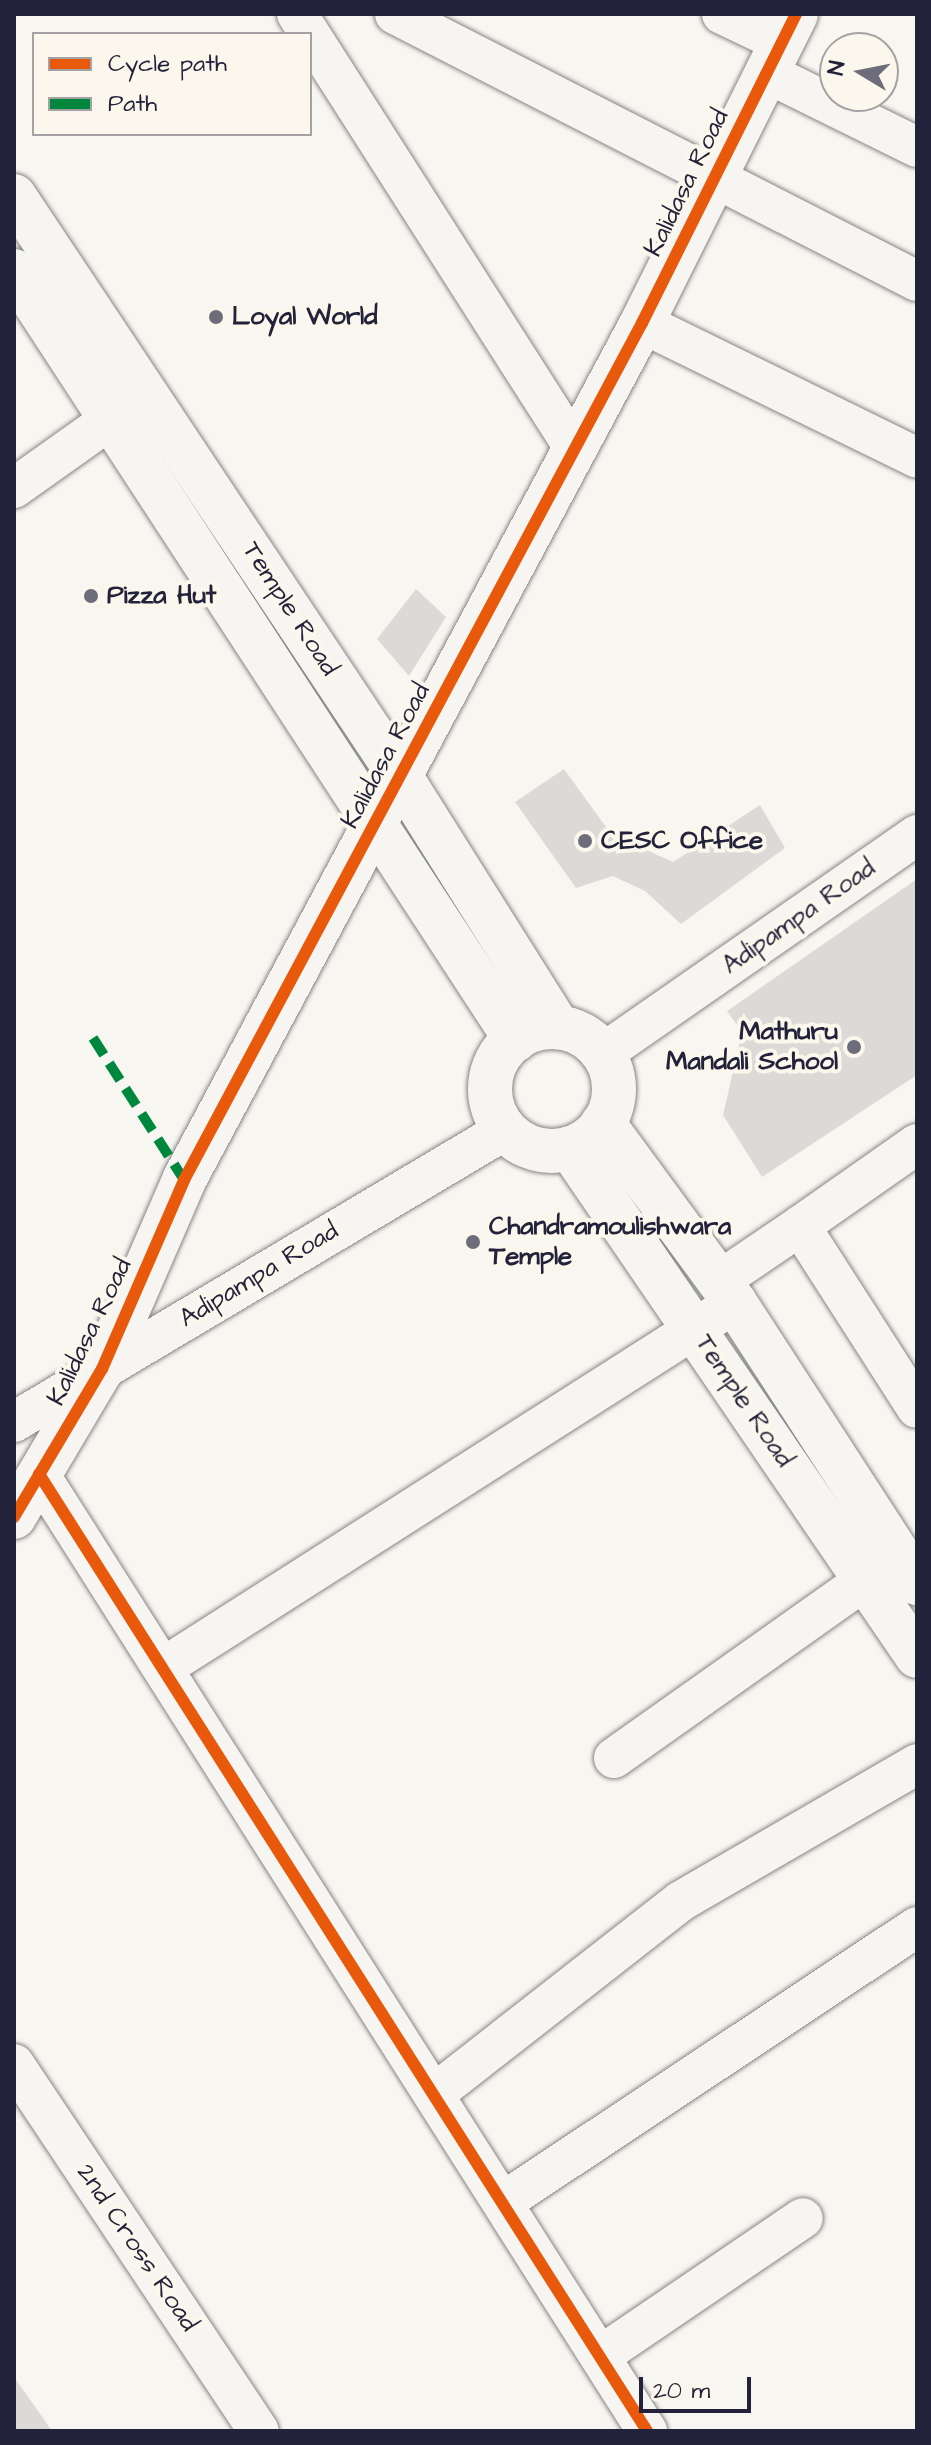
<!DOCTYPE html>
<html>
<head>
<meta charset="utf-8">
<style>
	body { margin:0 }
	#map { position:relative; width:931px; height:2445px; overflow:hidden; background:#f8f6f0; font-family:"Architects Daughter",sans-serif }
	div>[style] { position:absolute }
	.building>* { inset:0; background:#dbdad7 }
	.roads { filter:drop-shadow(0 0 2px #878688) drop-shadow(0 0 2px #878688) }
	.minor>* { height:40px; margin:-20px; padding:0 20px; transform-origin:20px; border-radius:20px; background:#f6f5f1 }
	.tertiary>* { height:44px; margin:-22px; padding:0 22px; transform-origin:22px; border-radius:22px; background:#f6f5f1 }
	.tertiary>.ring { margin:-22px; padding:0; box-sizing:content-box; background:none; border:44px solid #f6f5f1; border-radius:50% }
	.quiet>* { height:10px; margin-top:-5px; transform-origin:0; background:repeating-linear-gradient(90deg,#00873e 0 20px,transparent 0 30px) }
	.cycleway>* { height:12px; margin:-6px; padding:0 6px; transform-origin:6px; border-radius:6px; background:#e8590c }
	.dots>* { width:22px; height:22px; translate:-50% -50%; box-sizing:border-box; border:4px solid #fbf7ec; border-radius:50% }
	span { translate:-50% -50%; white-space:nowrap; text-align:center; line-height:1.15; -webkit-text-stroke:8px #fbf7ec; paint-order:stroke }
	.street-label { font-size:26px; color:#22223b }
	.poi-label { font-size:26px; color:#22223b; font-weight:700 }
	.left { translate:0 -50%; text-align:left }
	.right { translate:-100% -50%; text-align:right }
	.frame { position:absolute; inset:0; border:16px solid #22223b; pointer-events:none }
	.legend { position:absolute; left:32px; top:32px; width:280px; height:104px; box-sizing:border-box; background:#fbf7ec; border:2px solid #a4a2a5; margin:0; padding:10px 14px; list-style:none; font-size:24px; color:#22223b }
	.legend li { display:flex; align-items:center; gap:16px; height:40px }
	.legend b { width:40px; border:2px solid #a4a2a5 }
	.north { position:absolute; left:819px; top:32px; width:80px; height:80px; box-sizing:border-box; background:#fbf7ec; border:2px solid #a4a2a5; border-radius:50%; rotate:280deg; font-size:22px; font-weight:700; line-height:32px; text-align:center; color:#22223b }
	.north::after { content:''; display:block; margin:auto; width:28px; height:36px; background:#6d6c7a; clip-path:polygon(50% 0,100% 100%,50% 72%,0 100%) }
	.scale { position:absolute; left:639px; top:2377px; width:112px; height:36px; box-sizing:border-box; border:4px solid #22223b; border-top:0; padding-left:10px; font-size:24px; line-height:28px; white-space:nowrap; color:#22223b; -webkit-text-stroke:6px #fbf7ec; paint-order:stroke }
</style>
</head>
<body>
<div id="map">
	<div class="building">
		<div style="clip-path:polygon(416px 589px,446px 617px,409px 676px,377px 639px)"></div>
		<div style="clip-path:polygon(564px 769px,611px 834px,673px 862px,760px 805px,785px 848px,681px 924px,645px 891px,613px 876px,576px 888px,515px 802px)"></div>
		<div style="clip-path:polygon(917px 879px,917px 1075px,762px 1177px,723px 1115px,742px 1032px,727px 1011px)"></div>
		<div style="clip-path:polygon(14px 2377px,52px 2431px,14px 2431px)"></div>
	</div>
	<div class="roads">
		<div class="minor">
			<div style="left:297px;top:14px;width:516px;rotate:57.42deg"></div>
			<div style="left:395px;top:14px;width:586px;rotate:27.09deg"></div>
			<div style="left:722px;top:14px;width:65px;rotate:25.4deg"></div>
			<div style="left:765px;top:72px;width:169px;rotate:26.3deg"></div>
			<div style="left:642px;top:323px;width:306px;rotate:26.1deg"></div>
			<div style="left:14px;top:488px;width:152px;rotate:-35.4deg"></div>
			<div style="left:602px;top:1054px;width:384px;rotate:-34.8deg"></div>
			<div style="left:917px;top:1144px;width:143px;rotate:145deg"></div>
			<div style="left:800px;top:1226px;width:216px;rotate:57.3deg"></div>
			<div style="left:719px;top:1281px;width:98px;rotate:-34.2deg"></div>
			<div style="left:14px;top:1422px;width:571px;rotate:-30.74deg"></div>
			<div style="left:39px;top:1474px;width:1134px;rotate:57.57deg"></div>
			<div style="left:164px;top:1667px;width:677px;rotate:-32.52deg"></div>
			<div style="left:614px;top:1758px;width:308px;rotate:-35.3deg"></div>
			<div style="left:14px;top:2064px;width:441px;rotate:56.3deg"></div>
			<div style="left:434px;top:2094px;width:313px;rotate:-38deg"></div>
			<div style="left:681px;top:1901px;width:273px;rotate:-30.1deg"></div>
			<div style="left:503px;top:2202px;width:497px;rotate:-33.6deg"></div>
			<div style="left:600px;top:2356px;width:245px;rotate:-34.2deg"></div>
		</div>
		<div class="tertiary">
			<div style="left:14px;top:196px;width:697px;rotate:56.36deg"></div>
			<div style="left:400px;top:776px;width:297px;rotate:57.8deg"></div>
			<div style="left:14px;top:271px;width:918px;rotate:56.86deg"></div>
			<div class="ring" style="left:490px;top:1027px;width:80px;height:80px"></div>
			<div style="left:603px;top:1123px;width:223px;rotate:53.7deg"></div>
			<div style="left:735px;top:1303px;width:334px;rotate:57deg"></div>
			<div style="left:570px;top:1148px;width:615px;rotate:55.66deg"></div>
			<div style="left:14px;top:1517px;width:172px;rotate:-59.3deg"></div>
			<div style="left:102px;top:1369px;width:206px;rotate:-66.5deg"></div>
			<div style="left:184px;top:1180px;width:972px;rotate:-61.88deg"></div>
			<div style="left:642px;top:323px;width:345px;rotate:-63.5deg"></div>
		</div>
	</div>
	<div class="quiet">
		<div style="left:93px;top:1038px;width:169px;rotate:57.3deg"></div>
	</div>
	<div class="cycleway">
		<div style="left:39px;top:1474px;width:1134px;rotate:57.57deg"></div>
		<div style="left:14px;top:1517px;width:172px;rotate:-59.3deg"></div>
		<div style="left:102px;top:1369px;width:206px;rotate:-66.5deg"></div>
		<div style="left:184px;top:1180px;width:972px;rotate:-61.88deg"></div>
		<div style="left:642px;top:323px;width:345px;rotate:-63.5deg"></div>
	</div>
	<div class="dots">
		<div style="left:216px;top:317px;background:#6d6c7a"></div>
		<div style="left:91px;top:596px;background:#6d6c7a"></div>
		<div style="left:585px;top:841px;background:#6d6c7a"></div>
		<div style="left:854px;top:1047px;background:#6d6c7a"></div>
		<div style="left:473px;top:1242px;background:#6d6c7a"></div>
	</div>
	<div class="street-label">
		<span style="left:687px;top:183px;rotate:-64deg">Kalidasa Road</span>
		<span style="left:290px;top:609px;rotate:57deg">Temple Road</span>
		<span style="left:386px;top:756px;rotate:-62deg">Kalidasa Road</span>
		<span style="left:799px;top:917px;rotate:-35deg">Adipampa Road</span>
		<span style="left:259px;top:1275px;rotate:-31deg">Adipampa Road</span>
		<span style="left:90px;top:1332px;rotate:-64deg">Kalidasa Road</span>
		<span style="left:744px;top:1401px;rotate:56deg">Temple Road</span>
		<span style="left:137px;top:2248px;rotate:56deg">2nd Cross Road</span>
	</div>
	<div class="poi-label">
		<span class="left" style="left:232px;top:317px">Loyal World</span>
		<span class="left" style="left:107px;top:596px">Pizza Hut</span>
		<span class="left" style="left:601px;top:841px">CESC Office</span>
		<span class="right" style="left:838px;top:1047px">Mathuru<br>Mandali School</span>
		<span class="left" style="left:489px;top:1242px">Chandramoulishwara<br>Temple</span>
	</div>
	<div class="frame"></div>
	<ul class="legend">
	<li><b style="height:10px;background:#e8590c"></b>Cycle path</li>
	<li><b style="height:10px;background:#00873e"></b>Path</li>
	</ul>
	<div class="north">N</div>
	<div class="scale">20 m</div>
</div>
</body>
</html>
